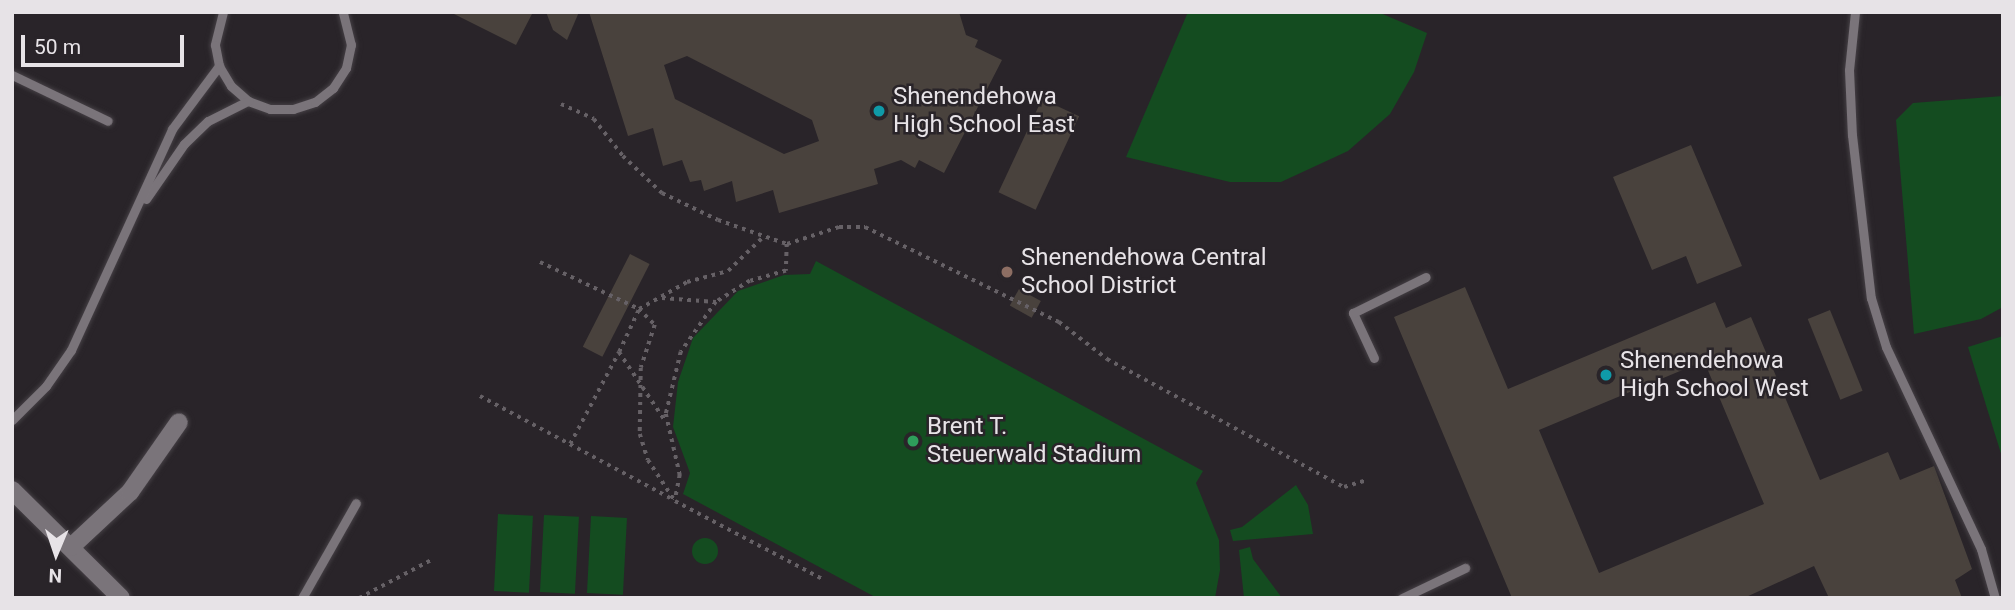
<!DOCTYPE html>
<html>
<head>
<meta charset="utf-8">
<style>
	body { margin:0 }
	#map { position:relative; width:2015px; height:610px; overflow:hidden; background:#292429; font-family:Roboto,sans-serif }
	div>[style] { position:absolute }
	.green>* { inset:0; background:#144c20; transform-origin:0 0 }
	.round { border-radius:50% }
	.building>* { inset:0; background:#49423d; transform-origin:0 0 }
	.path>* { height:3.5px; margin-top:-1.75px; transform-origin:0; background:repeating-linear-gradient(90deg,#666166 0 3.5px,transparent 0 8.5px) }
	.roads { filter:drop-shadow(0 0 2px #454045) drop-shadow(0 0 2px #454045) }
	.lane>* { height:9px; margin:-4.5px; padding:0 4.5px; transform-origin:4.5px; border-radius:4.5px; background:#7a747a }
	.street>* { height:18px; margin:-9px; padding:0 9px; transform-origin:9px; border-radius:9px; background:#7a747a }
	.dots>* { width:19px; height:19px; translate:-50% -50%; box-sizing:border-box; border:4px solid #292429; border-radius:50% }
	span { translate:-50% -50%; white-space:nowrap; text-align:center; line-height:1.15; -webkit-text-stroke:5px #292429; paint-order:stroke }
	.poi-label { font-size:24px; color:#e7e3e7 }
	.left { translate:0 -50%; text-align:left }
	.frame { position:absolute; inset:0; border:14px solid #e7e3e7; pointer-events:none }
	.north { position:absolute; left:21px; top:519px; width:70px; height:70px; -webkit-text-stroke:5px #292429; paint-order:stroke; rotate:182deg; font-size:19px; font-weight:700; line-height:28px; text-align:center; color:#e7e3e7 }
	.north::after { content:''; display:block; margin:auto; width:24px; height:32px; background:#e7e3e7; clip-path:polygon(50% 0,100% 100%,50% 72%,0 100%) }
	.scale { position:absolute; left:21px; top:35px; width:163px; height:32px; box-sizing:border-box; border:4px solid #e7e3e7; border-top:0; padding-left:9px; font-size:21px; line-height:24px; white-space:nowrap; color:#e7e3e7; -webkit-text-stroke:5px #292429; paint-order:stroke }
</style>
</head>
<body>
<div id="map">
	<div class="green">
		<div style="clip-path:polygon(1188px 12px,1378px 12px,1427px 33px,1414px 72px,1390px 114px,1348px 151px,1281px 182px,1230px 182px,1126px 157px)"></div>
		<div style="clip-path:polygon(2003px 96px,2003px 307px,1981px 319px,1914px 334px,1896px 120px,1913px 103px)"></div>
		<div style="clip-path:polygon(816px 261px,1203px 471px,1196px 483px,1219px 540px,1220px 570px,1215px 598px,877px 598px,683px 494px,690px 473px,673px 427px,678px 382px,693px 338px,738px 291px,784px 275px,810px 274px)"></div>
		<div style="clip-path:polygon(2003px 336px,2003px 460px,1968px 347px)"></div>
		<div style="clip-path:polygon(1296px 485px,1308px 505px,1313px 534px,1233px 541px,1230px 530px,1242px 527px)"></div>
		<div style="left:498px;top:514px;width:35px;height:77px;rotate:3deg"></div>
		<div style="left:544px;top:515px;width:35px;height:77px;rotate:3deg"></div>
		<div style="left:591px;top:516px;width:36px;height:77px;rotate:3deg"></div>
		<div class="round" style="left:692px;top:538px;width:26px;height:26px"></div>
		<div style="clip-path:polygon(1250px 547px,1253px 559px,1282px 598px,1244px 598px,1239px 550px)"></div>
	</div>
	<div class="building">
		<div style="clip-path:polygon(450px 12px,533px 12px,516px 45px)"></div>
		<div style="clip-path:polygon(546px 12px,579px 12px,567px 40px,553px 30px)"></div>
		<div style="clip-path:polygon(evenodd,589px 12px,959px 12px,966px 35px,978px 40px,975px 47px,1002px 60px,944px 173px,919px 160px,915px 168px,901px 160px,874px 169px,878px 184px,779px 213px,773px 190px,736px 202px,732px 181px,704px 191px,701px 180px,690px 182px,682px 160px,663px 166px,653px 128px,628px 136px,589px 12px,687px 56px,812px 120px,819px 141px,784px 154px,675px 99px,664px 65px,687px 56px)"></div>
		<div style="left:1042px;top:99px;width:41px;height:103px;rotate:25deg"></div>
		<div style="clip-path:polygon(1691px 145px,1742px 266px,1697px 284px,1686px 256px,1652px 270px,1613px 177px)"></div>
		<div style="left:630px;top:254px;width:22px;height:104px;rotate:27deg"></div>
		<div style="clip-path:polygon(evenodd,1465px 287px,1508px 389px,1715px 302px,1726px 328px,1751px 317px,1820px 480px,1888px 452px,1900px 480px,1934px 466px,1972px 569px,1955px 580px,1962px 598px,1829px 598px,1814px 566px,1744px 598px,1512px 598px,1394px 317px,1465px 287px,1704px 361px,1764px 504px,1599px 573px,1539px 430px,1704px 361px)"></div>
		<div style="left:1019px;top:289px;width:25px;height:19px;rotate:29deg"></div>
		<div style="left:1830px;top:310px;width:87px;height:24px;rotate:68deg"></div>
	</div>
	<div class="path">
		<div style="left:561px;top:104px;width:36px;rotate:24deg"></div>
		<div style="left:594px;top:119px;width:47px;rotate:51.9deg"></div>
		<div style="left:623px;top:156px;width:54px;rotate:43.5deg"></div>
		<div style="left:662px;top:193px;width:62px;rotate:25.7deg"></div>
		<div style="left:718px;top:220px;width:73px;rotate:19.2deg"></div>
		<div style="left:787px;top:244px;width:55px;rotate:-18.1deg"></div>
		<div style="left:839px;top:227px;width:26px"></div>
		<div style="left:865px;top:227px;width:216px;rotate:26.1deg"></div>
		<div style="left:1059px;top:322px;width:61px;rotate:37.6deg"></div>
		<div style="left:1107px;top:359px;width:269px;rotate:28.4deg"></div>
		<div style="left:1344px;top:487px;width:24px;rotate:-17deg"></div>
		<div style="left:787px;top:244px;width:27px;rotate:92deg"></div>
		<div style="left:786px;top:271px;width:37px;rotate:164deg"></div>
		<div style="left:750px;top:281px;width:40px;rotate:148deg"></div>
		<div style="left:716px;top:302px;width:61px;rotate:125deg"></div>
		<div style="left:681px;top:352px;width:64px;rotate:103.6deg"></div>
		<div style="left:666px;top:414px;width:63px;rotate:77.1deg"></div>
		<div style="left:680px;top:475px;width:26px;rotate:101deg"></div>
		<div style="left:675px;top:501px;width:169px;rotate:27.9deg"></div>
		<div style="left:540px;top:262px;width:110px;rotate:25.4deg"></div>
		<div style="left:639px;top:309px;width:55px;rotate:-29.4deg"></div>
		<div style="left:687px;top:282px;width:42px;rotate:-15deg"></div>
		<div style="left:728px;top:271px;width:50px;rotate:-44.2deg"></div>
		<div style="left:662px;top:298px;width:54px;rotate:4.2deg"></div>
		<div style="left:619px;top:352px;width:47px;rotate:-65.1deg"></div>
		<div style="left:639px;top:309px;width:23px;rotate:45deg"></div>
		<div style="left:655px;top:325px;width:45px;rotate:108deg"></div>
		<div style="left:641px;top:368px;width:66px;rotate:90.9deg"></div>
		<div style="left:640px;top:434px;width:27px;rotate:73deg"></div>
		<div style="left:648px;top:460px;width:49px;rotate:56.6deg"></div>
		<div style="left:480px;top:396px;width:218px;rotate:28.2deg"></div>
		<div style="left:570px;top:444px;width:104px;rotate:-62deg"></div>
		<div style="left:619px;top:352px;width:84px;rotate:56.1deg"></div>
		<div style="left:359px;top:598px;width:81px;rotate:-27.8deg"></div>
	</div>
	<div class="roads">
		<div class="lane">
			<div style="left:223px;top:12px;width:34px;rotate:104deg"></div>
			<div style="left:215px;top:45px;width:21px;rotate:79deg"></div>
			<div style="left:219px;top:66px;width:23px;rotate:59deg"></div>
			<div style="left:231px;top:86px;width:23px;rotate:41deg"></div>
			<div style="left:248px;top:101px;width:23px;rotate:20deg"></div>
			<div style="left:270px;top:109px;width:23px"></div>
			<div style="left:293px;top:109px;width:23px;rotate:-18deg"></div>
			<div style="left:315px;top:102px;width:23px;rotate:-38deg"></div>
			<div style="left:333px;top:88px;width:24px;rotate:-57deg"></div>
			<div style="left:346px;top:68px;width:24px;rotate:-78deg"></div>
			<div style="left:351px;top:45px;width:34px;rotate:-104deg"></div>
			<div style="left:1855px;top:12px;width:58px;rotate:95.9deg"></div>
			<div style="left:1849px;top:70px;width:65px;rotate:87.4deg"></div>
			<div style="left:1852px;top:135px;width:164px;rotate:83.4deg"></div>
			<div style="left:1871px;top:298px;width:51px;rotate:73deg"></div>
			<div style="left:1886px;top:347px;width:223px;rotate:64.8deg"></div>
			<div style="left:1981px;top:549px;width:51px;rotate:74.1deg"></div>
			<div style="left:12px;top:75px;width:106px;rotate:25.6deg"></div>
			<div style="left:146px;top:199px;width:67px;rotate:-55.4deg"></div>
			<div style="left:184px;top:144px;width:33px;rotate:-44deg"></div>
			<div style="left:208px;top:121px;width:45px;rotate:-26.6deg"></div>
			<div style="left:1374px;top:358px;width:50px;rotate:-115deg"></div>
			<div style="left:1353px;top:313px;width:81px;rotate:-26.3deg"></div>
			<div style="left:12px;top:420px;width:48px;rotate:-45deg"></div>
			<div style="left:46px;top:386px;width:44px;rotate:-55.2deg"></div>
			<div style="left:71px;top:350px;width:243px;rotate:-65.4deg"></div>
			<div style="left:172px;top:129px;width:79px;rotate:-53.3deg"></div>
			<div style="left:302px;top:598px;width:109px;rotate:-60.4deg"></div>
			<div style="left:1402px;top:598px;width:70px;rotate:-25.5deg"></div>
		</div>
		<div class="street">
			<div style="left:12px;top:490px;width:153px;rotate:44.7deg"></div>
			<div style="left:71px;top:547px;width:81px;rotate:-43deg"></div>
			<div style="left:130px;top:492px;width:85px;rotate:-55deg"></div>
		</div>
	</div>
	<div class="dots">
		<div style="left:879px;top:111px;background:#0f9aa8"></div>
		<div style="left:1007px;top:272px;background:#8d6e63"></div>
		<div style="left:1606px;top:375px;background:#0f9aa8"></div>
		<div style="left:913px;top:441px;background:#2e9e5b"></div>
	</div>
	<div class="poi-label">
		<span class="left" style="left:893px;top:111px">Shenendehowa<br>High School East</span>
		<span class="left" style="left:1021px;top:272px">Shenendehowa Central<br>School District</span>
		<span class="left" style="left:1620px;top:375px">Shenendehowa<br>High School West</span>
		<span class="left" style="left:927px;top:441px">Brent T.<br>Steuerwald Stadium</span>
	</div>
	<div class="frame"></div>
	<div class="north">N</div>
	<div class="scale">50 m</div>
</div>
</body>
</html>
